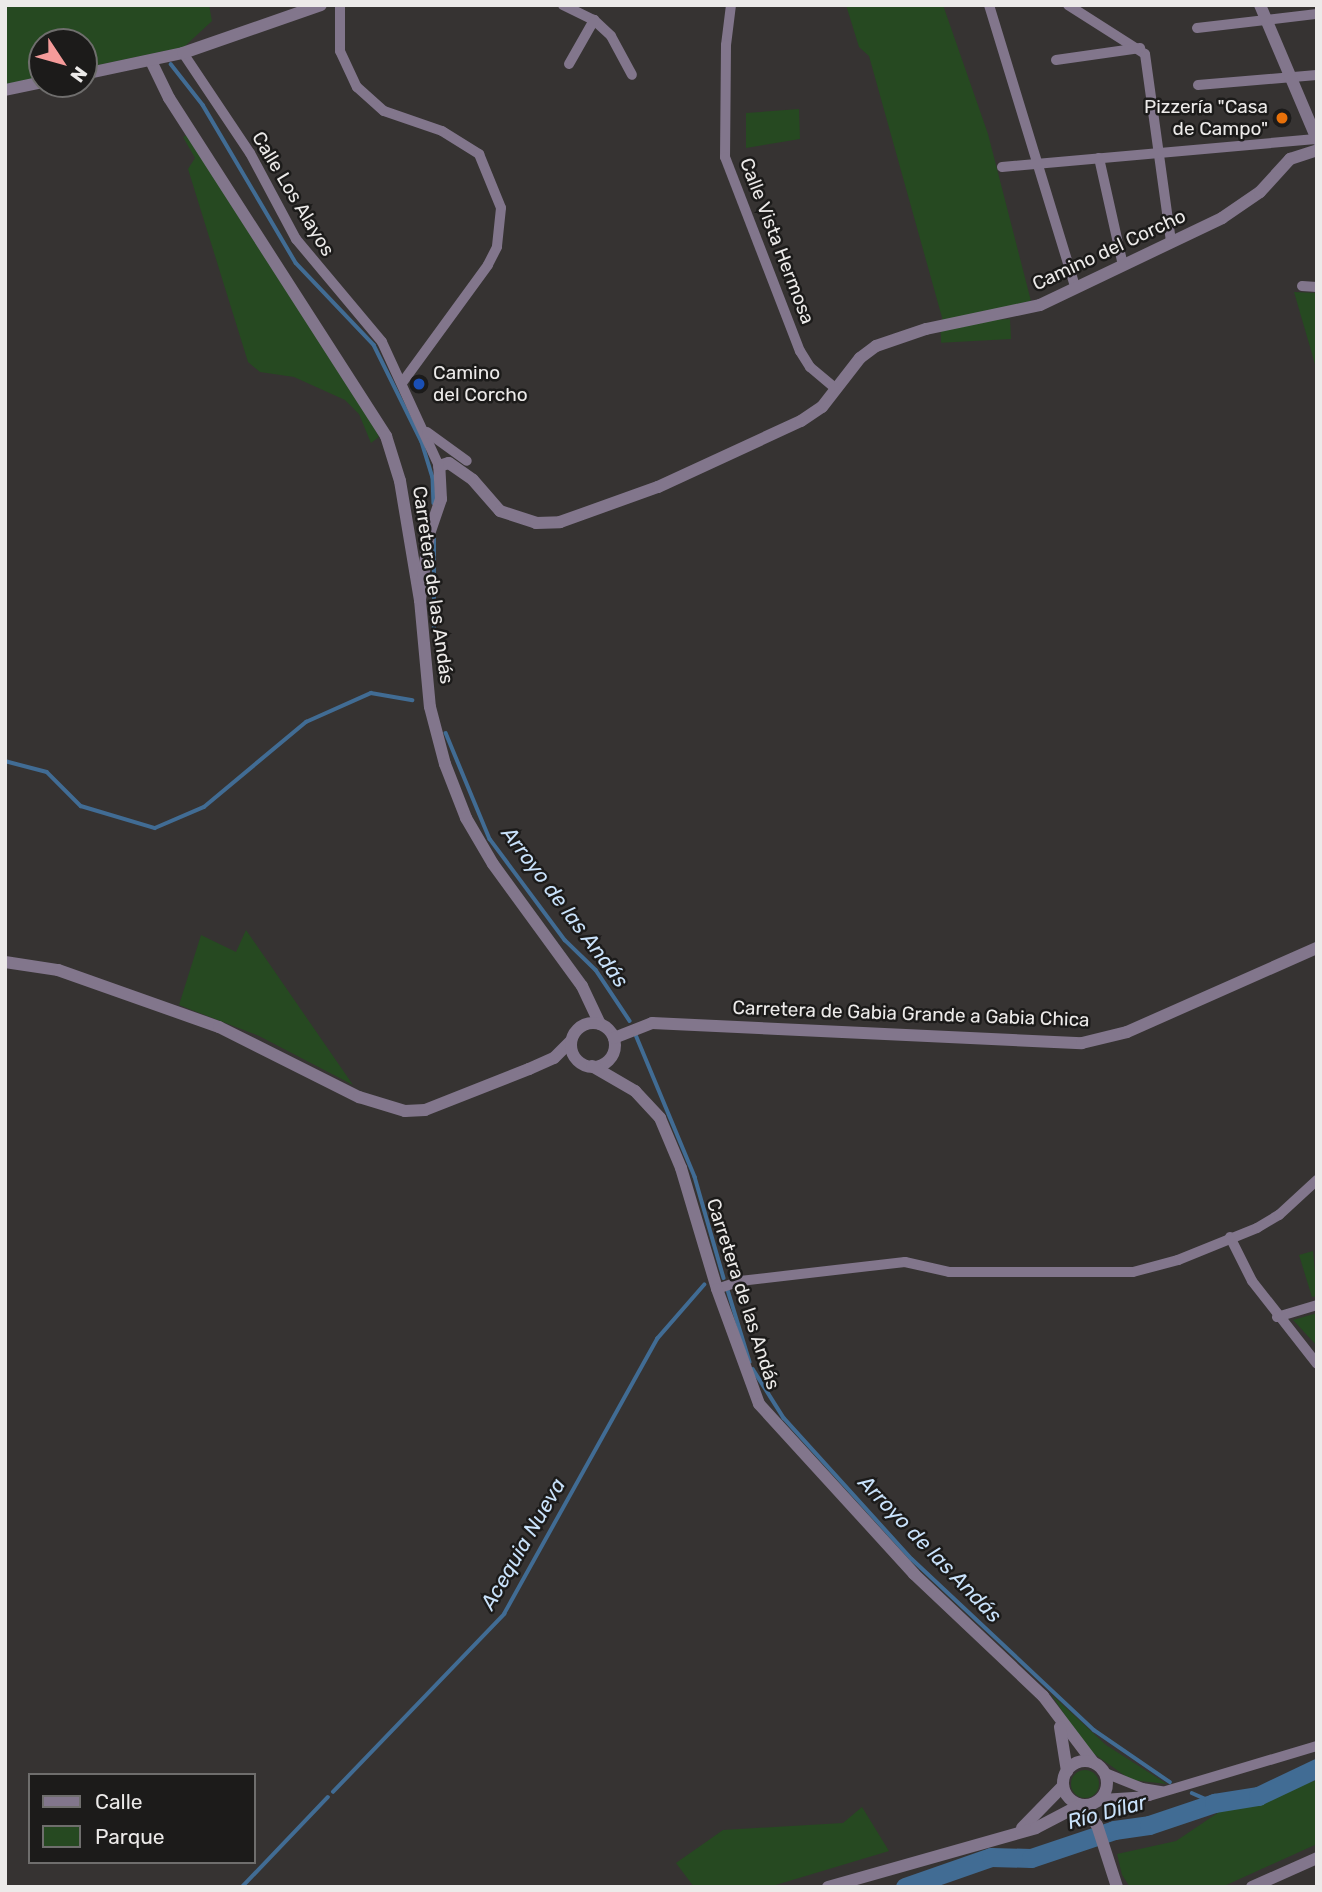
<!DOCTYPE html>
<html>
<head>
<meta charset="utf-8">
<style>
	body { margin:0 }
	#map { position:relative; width:1322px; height:1892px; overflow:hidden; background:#363332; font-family:Rubik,sans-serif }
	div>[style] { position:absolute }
	.green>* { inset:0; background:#264921; transform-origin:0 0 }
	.round { border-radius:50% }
	.stream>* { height:3.5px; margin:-1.75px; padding:0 1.75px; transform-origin:1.75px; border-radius:1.75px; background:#416c94 }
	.river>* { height:19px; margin:-9.5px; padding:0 9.5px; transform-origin:9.5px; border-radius:9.5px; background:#416c94 }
	.minor>* { height:10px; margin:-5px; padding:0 5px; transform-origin:5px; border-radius:5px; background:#82768c }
	.tertiary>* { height:12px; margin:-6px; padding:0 6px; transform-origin:6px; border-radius:6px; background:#82768c }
	.tertiary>.ring { margin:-6px; padding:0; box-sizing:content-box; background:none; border:12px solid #82768c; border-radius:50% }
	.dots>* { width:19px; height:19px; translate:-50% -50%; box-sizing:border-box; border:4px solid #1c1b1a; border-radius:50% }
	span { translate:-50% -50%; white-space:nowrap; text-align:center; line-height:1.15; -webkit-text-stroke:5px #1c1b1a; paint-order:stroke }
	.poi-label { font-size:19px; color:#eceae9 }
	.right { translate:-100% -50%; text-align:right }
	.left { translate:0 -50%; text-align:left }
	.street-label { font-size:19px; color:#eceae9 }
	.water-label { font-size:21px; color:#c9e2fb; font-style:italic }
	.frame { position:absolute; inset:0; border:7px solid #eceae9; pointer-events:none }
	.legend { position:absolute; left:28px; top:1773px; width:228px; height:91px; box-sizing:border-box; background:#1c1b1a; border:2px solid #6f6e6d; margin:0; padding:9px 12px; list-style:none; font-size:21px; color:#eceae9 }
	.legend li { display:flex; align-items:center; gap:14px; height:35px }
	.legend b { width:35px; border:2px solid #6f6e6d }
	.north { position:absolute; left:28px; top:28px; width:70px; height:70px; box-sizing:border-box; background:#1c1b1a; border:2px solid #6f6e6d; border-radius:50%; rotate:126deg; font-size:19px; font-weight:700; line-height:28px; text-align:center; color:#eceae9 }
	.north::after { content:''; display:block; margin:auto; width:24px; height:32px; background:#f59b9a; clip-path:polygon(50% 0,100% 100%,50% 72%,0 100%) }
</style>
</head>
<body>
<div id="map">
	<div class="green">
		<div style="clip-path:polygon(5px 5px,209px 5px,212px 21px,184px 47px,84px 68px,84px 42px,42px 42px,42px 77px,5px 85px)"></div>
		<div style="clip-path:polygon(846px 5px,943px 5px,988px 134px,1031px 301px,943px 321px,869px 56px,859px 47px)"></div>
		<div style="clip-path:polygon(799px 109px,800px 139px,746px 148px,746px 113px)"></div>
		<div style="clip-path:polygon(188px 134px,367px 414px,379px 437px,371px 443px,359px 414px,345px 400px,294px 377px,260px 372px,248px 362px,188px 169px,195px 158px,183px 137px)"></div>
		<div style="clip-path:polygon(1294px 292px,1317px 293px,1317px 371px)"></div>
		<div style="left:1010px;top:319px;width:20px;height:70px;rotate:87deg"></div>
		<div style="clip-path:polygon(246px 930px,342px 1069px,353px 1085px,259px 1036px,179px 1005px,201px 935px,236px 952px)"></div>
		<div style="clip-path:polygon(1313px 1251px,1317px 1296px,1312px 1297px,1299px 1255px)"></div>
		<div style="clip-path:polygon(1317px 1313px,1317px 1346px,1293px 1320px)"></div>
		<div style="clip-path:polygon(1051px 1694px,1106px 1745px,1167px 1784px,1131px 1780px,1087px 1749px)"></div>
		<div class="round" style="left:1071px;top:1770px;width:28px;height:28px"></div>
		<div style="clip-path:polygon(1317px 1780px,1317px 1844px,1222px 1887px,1130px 1887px,1122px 1875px,1117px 1854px,1176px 1841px,1219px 1812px)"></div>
		<div style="clip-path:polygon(862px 1807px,889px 1851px,769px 1887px,694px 1887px,676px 1863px,723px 1830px,843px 1823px)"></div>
	</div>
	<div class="stream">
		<div style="left:171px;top:64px;width:52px;rotate:52deg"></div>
		<div style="left:203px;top:105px;width:183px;rotate:59.5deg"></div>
		<div style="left:296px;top:263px;width:113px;rotate:46.4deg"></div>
		<div style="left:374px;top:345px;width:108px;rotate:63.7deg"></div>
		<div style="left:422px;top:442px;width:37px;rotate:73deg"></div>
		<div style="left:433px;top:477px;width:26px;rotate:88deg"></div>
		<div style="left:434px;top:632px;width:93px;rotate:-90deg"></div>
		<div style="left:446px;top:733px;width:115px;rotate:67.5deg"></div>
		<div style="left:490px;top:839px;width:126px;rotate:53.4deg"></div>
		<div style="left:565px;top:940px;width:43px;rotate:44.1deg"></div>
		<div style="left:596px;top:970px;width:61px;rotate:56.3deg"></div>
		<div style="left:5px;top:761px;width:43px;rotate:14.7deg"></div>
		<div style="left:47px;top:772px;width:48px;rotate:45deg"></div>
		<div style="left:81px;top:806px;width:77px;rotate:16.6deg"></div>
		<div style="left:155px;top:828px;width:53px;rotate:-23.2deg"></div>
		<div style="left:204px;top:807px;width:133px;rotate:-39.8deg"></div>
		<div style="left:306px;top:722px;width:71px;rotate:-24deg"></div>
		<div style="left:371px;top:693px;width:42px;rotate:9.7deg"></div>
		<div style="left:636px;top:1035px;width:154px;rotate:67.4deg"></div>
		<div style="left:695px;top:1177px;width:105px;rotate:74deg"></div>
		<div style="left:728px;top:1290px;width:75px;rotate:73deg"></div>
		<div style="left:753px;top:1369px;width:58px;rotate:57.7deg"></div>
		<div style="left:784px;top:1418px;width:190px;rotate:47.8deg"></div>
		<div style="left:912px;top:1559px;width:250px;rotate:43.2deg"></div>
		<div style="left:1094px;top:1730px;width:92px;rotate:34.4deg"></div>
		<div style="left:333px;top:1792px;width:247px;rotate:-46.1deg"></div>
		<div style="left:504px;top:1614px;width:315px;rotate:-60.9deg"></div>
		<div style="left:657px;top:1339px;width:72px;rotate:-49deg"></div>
		<div style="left:1192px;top:1793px;width:24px;rotate:24deg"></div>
		<div style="left:242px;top:1887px;width:124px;rotate:-46.3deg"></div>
	</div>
	<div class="river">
		<div style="left:905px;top:1887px;width:91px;rotate:-19.2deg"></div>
		<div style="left:991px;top:1857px;width:40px;rotate:1.4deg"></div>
		<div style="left:1031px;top:1858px;width:88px;rotate:-18.6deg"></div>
		<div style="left:1114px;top:1830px;width:35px;rotate:-8deg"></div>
		<div style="left:1149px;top:1825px;width:69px;rotate:-18.7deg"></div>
		<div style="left:1214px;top:1803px;width:45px;rotate:-9deg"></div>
		<div style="left:1258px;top:1796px;width:65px;rotate:-25.4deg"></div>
	</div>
	<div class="minor">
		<div style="left:340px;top:5px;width:46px;rotate:90deg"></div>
		<div style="left:340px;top:51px;width:40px;rotate:65deg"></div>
		<div style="left:357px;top:87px;width:36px;rotate:42deg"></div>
		<div style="left:384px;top:111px;width:61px;rotate:19deg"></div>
		<div style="left:442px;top:131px;width:44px;rotate:31.9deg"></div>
		<div style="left:479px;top:154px;width:58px;rotate:67.8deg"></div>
		<div style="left:501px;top:208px;width:39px;rotate:96deg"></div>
		<div style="left:497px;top:247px;width:20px;rotate:117deg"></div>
		<div style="left:488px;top:265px;width:146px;rotate:126.1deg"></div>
		<div style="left:563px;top:5px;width:34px;rotate:26deg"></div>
		<div style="left:594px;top:20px;width:23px;rotate:43deg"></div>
		<div style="left:611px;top:36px;width:44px;rotate:61.7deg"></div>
		<div style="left:731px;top:5px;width:40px;rotate:97.1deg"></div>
		<div style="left:726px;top:45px;width:112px;rotate:90.5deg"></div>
		<div style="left:725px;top:157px;width:208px;rotate:68.9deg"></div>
		<div style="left:800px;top:351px;width:19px;rotate:58deg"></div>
		<div style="left:810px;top:367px;width:34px;rotate:40deg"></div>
		<div style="left:989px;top:5px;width:295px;rotate:73deg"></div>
		<div style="left:1068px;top:5px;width:91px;rotate:32.5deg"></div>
		<div style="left:1145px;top:54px;width:189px;rotate:82.1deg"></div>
		<div style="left:1197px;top:28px;width:121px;rotate:-6.7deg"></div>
		<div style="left:183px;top:53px;width:120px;rotate:56.2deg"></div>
		<div style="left:250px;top:153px;width:98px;rotate:61.9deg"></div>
		<div style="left:296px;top:239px;width:134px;rotate:50.1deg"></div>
		<div style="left:382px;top:342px;width:136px;rotate:65.3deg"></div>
		<div style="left:1056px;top:60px;width:85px;rotate:-8.1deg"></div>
		<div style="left:569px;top:64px;width:51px;rotate:-60.4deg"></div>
		<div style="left:1198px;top:85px;width:119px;rotate:-4.8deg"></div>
		<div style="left:1099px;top:158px;width:110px;rotate:77.4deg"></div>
		<div style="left:1002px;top:167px;width:312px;rotate:-5.1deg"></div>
		<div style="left:1302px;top:286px;width:15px;rotate:4deg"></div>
		<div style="left:427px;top:432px;width:49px;rotate:35.9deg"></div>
		<div style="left:1230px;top:1237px;width:49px;rotate:63.4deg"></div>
		<div style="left:1252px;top:1281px;width:105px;rotate:51.9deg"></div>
		<div style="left:717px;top:1289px;width:24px;rotate:-19deg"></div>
		<div style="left:740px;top:1281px;width:166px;rotate:-6.6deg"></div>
		<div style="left:905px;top:1262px;width:45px;rotate:12.8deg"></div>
		<div style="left:949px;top:1272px;width:184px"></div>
		<div style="left:1133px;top:1272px;width:47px;rotate:-14.9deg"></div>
		<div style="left:1178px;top:1260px;width:85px;rotate:-22.1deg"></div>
		<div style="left:1257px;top:1228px;width:26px;rotate:-31deg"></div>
		<div style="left:1279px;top:1215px;width:52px;rotate:-42.6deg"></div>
		<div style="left:1277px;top:1317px;width:42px;rotate:-16.7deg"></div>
		<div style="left:1105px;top:1773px;width:40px;rotate:22deg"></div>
		<div style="left:1142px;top:1788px;width:20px;rotate:9deg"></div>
		<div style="left:1102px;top:1799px;width:47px;rotate:-3.7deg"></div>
		<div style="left:1149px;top:1796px;width:175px;rotate:-16.6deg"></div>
	</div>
	<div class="tertiary">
		<div style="left:1260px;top:5px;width:146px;rotate:67deg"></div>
		<div style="left:151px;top:61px;width:41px;rotate:64.1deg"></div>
		<div style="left:169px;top:98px;width:402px;rotate:57.3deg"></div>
		<div style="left:386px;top:436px;width:47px;rotate:72.7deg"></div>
		<div style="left:400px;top:481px;width:121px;rotate:80.5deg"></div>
		<div style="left:420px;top:600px;width:107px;rotate:84.7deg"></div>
		<div style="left:430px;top:707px;width:59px;rotate:75.3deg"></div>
		<div style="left:445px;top:764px;width:58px;rotate:68.7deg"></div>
		<div style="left:466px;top:818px;width:53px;rotate:59.6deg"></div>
		<div style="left:493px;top:864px;width:151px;rotate:53.9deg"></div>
		<div style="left:582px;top:986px;width:42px;rotate:64.7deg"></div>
		<div style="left:84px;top:74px;width:101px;rotate:-12deg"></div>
		<div style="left:183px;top:53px;width:146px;rotate:-19.2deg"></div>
		<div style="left:5px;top:90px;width:38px;rotate:-12deg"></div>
		<div style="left:420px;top:600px;width:67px;rotate:-82.2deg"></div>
		<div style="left:429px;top:534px;width:37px;rotate:-71deg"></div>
		<div style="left:441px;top:499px;width:33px;rotate:-93deg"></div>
		<div style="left:439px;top:466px;width:10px;rotate:-17deg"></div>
		<div style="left:449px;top:463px;width:29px;rotate:35deg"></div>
		<div style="left:473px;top:480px;width:41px;rotate:48.9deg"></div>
		<div style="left:500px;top:511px;width:38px;rotate:18deg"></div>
		<div style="left:536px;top:523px;width:24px;rotate:-2deg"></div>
		<div style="left:560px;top:522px;width:104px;rotate:-19.7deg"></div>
		<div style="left:658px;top:487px;width:157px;rotate:-24.8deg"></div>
		<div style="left:801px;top:421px;width:25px;rotate:-34deg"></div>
		<div style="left:822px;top:407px;width:62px;rotate:-52.2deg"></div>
		<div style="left:860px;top:358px;width:20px;rotate:-37deg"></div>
		<div style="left:876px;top:346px;width:53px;rotate:-18.8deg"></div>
		<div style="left:926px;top:329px;width:116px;rotate:-11.9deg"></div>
		<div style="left:1040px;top:305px;width:202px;rotate:-25.5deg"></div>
		<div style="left:1222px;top:218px;width:46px;rotate:-34.4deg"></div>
		<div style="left:1260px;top:192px;width:45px;rotate:-47.7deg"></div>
		<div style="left:1290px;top:159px;width:28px;rotate:-18deg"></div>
		<div style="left:5px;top:962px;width:54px;rotate:8.6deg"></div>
		<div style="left:58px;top:970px;width:171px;rotate:19.5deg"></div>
		<div style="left:219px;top:1027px;width:157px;rotate:26.6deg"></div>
		<div style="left:359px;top:1097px;width:48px;rotate:16.9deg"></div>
		<div style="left:405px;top:1111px;width:20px;rotate:-3deg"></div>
		<div style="left:425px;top:1110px;width:112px;rotate:-21.5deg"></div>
		<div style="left:529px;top:1069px;width:27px;rotate:-24deg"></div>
		<div style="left:554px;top:1058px;width:24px;rotate:-45deg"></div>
		<div class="ring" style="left:571px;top:1023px;width:32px;height:32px"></div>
		<div style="left:614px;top:1038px;width:41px;rotate:-21.5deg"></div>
		<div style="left:652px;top:1023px;width:430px;rotate:2.7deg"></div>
		<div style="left:1082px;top:1043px;width:46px;rotate:-13.7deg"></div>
		<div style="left:1127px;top:1032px;width:208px;rotate:-23.9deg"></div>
		<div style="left:592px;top:1066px;width:50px;rotate:30.2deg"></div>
		<div style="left:635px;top:1091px;width:37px;rotate:47deg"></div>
		<div style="left:660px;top:1118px;width:54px;rotate:67.2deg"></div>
		<div style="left:681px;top:1168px;width:126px;rotate:73.4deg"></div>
		<div style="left:717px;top:1289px;width:122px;rotate:69.9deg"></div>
		<div style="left:759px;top:1404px;width:230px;rotate:47.6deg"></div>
		<div style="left:914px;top:1574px;width:178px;rotate:43.4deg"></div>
		<div style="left:1043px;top:1696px;width:83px;rotate:52.9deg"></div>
		<div style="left:1060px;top:1727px;width:45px;rotate:81deg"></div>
		<div class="ring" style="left:1063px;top:1761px;width:32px;height:32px"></div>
		<div style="left:1084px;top:1806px;width:23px;rotate:56deg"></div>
		<div style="left:1097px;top:1825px;width:65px;rotate:72.1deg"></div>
		<div style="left:1022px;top:1828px;width:59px;rotate:-45.7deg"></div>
		<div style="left:828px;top:1887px;width:216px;rotate:-15.8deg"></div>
		<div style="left:1036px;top:1828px;width:50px;rotate:-27.6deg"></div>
		<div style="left:1252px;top:1887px;width:71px;rotate:-24deg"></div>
	</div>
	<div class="dots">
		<div style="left:1282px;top:118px;background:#e8710a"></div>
		<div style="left:419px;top:384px;background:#1a4fb4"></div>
	</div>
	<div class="poi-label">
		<span class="right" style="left:1268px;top:118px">Pizzería "Casa<br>de Campo"</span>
		<span class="left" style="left:433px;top:384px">Camino<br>del Corcho</span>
	</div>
	<div class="street-label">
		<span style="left:293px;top:194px;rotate:59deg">Calle Los Alayos</span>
		<span style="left:777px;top:241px;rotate:69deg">Calle Vista Hermosa</span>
		<span style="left:1109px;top:250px;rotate:-25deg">Camino del Corcho</span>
		<span style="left:433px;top:585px;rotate:82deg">Carretera de las Andás</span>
		<span style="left:911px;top:1014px;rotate:2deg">Carretera de Gabia Grande a Gabia Chica</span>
		<span style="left:743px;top:1294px;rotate:72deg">Carretera de las Andás</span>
	</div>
	<div class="water-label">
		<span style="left:565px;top:907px;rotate:53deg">Arroyo de las Andás</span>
		<span style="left:523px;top:1544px;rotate:-60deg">Acequia Nueva</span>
		<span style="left:930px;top:1549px;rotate:46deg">Arroyo de las Andás</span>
		<span style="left:1107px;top:1812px;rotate:-15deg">Río Dílar</span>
	</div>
	<div class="frame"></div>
	<ul class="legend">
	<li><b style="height:9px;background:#82768c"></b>Calle</li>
	<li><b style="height:19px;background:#264921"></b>Parque</li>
	</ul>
	<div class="north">N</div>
</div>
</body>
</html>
